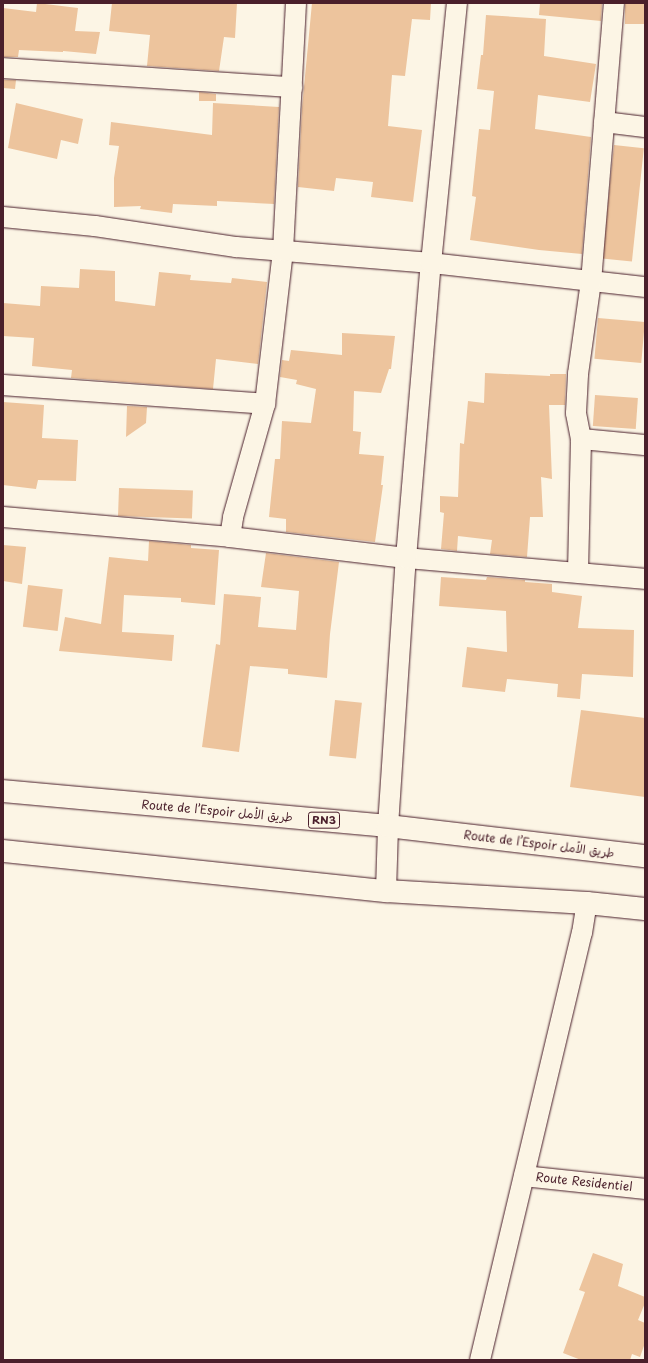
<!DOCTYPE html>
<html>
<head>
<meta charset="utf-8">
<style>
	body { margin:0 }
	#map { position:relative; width:648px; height:1363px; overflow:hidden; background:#fcf5e5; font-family:"Playpen Sans","Playpen Sans Arabic",sans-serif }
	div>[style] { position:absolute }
	.building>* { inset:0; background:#edc49d; transform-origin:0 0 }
	.roads { filter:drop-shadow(0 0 1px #4a1f2b) drop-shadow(0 0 1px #4a1f2b) }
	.minor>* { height:20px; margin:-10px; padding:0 10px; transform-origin:10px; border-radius:10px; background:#fcf5e5 }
	.trunk>* { height:22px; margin:-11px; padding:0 11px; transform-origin:11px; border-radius:11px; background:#fcf5e5 }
	span { translate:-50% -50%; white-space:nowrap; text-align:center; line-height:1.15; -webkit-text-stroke:3px #fcf5e5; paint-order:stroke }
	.shield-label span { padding:1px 3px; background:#fcf5e5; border:1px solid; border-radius:3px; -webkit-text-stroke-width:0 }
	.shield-label { font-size:11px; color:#4a1f2b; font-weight:700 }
	.street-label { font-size:12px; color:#4a1f2b }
	.frame { position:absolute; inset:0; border:4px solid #4a1f2b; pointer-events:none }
</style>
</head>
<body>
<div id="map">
	<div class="building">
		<div style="clip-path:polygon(37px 3px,78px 8px,75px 31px,100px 32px,96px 54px,63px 51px,63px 52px,19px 50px,18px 57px,3px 57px,3px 8px,36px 12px)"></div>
		<div style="clip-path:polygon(112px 3px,237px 3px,235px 38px,224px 37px,219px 71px,147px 66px,150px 35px,109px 31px)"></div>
		<div style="clip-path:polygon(312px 3px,431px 3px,430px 20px,412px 19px,405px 76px,392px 75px,388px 126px,422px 130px,413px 202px,371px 197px,373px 182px,336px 178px,334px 191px,298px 187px,302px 108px)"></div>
		<div style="clip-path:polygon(540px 3px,602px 3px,601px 21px,539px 15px)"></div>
		<div style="left:625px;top:3px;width:20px;height:21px"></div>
		<div style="clip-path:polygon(486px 15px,546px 19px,544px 56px,596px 64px,590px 102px,538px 95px,535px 129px,591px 137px,582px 254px,539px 250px,470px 240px,476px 197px,472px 196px,479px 129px,490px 130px,494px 91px,477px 89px,481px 55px,483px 55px)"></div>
		<div style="clip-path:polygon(3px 80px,16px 80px,15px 89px,3px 88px)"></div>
		<div style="clip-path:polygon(199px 92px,216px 94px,216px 101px,199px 101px)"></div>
		<div style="clip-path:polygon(16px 103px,83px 119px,78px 144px,61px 140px,57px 159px,8px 148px)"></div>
		<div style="clip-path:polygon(213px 103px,279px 107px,274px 204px,217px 201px,217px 206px,173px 204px,172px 213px,140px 209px,141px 206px,114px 207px,114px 178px,119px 146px,109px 145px,111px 122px,212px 135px)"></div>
		<div style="left:614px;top:145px;width:30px;height:114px;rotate:6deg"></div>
		<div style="clip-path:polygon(80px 269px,115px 271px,115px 301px,155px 306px,159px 272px,191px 275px,190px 280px,231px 283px,232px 278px,267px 282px,258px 364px,216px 359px,213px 389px,71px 378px,72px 370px,32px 366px,34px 338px,3px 336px,3px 303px,40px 306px,41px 286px,79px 288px)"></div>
		<div style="left:598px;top:318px;width:47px;height:41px;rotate:5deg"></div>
		<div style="clip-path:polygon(342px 333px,395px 336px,391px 369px,389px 369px,381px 393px,354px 391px,353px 431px,361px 432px,359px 454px,384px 456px,381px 485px,383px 485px,375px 542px,286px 532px,286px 519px,269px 517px,275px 459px,280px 459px,282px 421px,311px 423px,316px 389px,296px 384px,297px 380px,280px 377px,282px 360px,289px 361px,291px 350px,342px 355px)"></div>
		<div style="clip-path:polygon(485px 373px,550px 376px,550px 374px,566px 374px,565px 405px,549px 405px,552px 479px,541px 477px,543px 517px,530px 517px,527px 557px,490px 554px,492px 540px,458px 536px,457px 551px,441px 549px,444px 513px,440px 512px,440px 496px,458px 497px,460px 443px,464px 444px,468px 401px,484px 403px)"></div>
		<div style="left:595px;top:395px;width:43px;height:31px;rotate:4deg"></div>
		<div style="clip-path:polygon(3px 402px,44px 405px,42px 438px,78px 440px,76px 481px,38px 480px,36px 489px,3px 485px)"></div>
		<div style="clip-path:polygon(127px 406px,147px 407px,146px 423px,126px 437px)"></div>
		<div style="left:119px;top:488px;width:74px;height:28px;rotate:2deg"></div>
		<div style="clip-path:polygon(149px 541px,191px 545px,191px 548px,219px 550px,215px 605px,181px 602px,181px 598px,124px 595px,122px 632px,174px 635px,172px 661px,59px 651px,65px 617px,101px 624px,109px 557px,148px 561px)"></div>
		<div style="clip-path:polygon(3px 545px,26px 547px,22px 584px,3px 581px)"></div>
		<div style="clip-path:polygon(266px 553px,339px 562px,330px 634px,327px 678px,288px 674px,288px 669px,250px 666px,239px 752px,202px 747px,216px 644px,220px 645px,224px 594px,261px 597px,258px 627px,296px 630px,299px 591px,261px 587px)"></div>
		<div style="clip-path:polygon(441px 577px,486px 580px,487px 577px,525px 580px,525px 582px,552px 584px,552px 592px,582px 596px,578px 628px,634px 630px,633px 677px,582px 674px,580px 699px,557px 697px,558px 684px,507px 679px,505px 692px,462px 687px,467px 647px,507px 652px,506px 611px,439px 606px)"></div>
		<div style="left:28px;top:585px;width:35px;height:42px;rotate:7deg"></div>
		<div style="left:335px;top:700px;width:27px;height:56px;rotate:6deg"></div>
		<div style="clip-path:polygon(581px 710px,645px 718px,645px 797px,570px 787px)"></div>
		<div style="clip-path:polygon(593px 1253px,623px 1264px,618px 1286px,645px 1297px,645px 1303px,638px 1320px,645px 1323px,645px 1343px,640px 1357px,632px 1354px,630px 1360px,581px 1360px,563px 1353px,585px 1292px,579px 1290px)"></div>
	</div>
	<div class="roads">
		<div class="minor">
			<div style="left:3px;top:68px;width:290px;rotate:3.8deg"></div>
			<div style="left:604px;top:122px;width:41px;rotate:7deg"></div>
			<div style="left:3px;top:217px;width:92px;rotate:5.6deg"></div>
			<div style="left:95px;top:226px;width:143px;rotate:8.5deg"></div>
			<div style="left:236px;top:247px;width:196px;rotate:4.7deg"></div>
			<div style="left:431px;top:263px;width:215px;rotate:6.4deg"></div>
			<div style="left:3px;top:385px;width:263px;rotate:4.1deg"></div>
			<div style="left:581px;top:439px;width:64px;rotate:5.4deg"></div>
			<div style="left:3px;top:517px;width:228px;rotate:5deg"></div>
			<div style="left:230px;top:537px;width:177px;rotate:6.8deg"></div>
			<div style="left:406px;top:558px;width:240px;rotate:5deg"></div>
			<div style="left:230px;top:537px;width:20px;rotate:-81deg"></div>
			<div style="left:233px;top:517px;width:117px;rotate:-74.2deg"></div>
			<div style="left:265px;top:404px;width:154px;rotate:-83.3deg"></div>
			<div style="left:283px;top:251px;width:248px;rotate:-87deg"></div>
			<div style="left:578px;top:572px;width:133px;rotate:-88.7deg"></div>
			<div style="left:581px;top:439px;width:26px;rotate:-101deg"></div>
			<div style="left:576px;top:413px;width:39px;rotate:-87deg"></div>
			<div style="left:578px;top:374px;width:93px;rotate:-82deg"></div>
			<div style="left:591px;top:282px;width:280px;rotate:-85.3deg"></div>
			<div style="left:386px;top:891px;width:65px;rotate:-88.2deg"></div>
			<div style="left:388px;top:826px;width:269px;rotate:-86.2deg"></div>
			<div style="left:406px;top:558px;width:296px;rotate:-85.2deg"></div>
			<div style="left:431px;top:263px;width:261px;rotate:-84.3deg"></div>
			<div style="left:524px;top:1176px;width:122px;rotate:6.1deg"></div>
			<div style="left:480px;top:1360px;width:439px;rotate:-76.6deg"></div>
			<div style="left:582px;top:933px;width:30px;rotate:-81deg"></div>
		</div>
		<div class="trunk">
			<div style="left:3px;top:791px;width:387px;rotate:5.2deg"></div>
			<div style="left:388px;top:826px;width:259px;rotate:6.7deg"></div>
			<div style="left:3px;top:851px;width:385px;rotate:6deg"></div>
			<div style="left:386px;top:891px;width:201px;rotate:3.4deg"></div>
			<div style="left:587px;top:903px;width:58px;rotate:5.9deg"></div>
		</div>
	</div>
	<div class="shield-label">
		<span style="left:324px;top:820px">RN3</span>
	</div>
	<div class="street-label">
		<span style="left:217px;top:811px;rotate:5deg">Route de l’Espoir طريق الأمل</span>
		<span style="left:539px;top:844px;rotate:7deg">Route de l’Espoir طريق الأمل</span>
		<span style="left:584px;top:1182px;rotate:6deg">Route Residentiel</span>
	</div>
	<div class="frame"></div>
</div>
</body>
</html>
